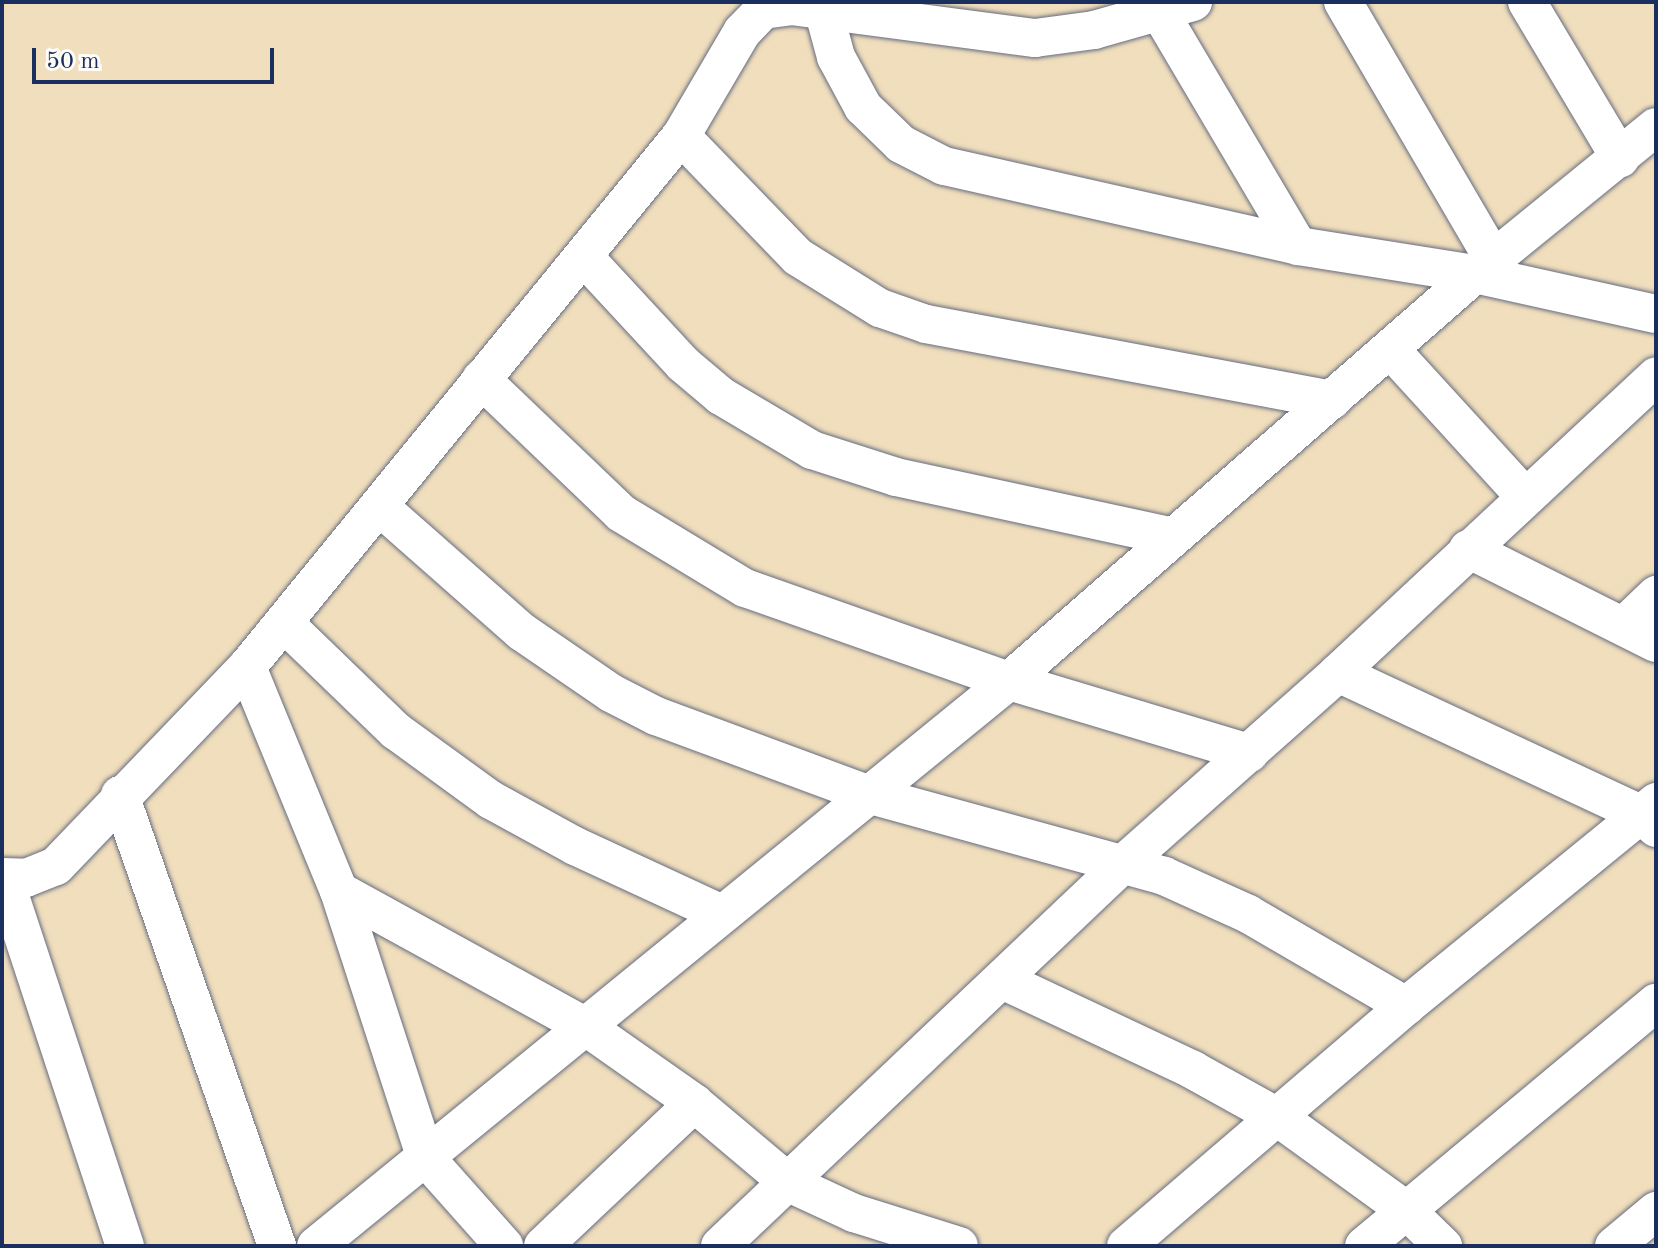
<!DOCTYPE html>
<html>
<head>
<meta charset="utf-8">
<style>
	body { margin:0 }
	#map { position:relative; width:1658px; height:1248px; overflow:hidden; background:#f0debd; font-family:"Old Standard TT",serif }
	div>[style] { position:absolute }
	.roads { filter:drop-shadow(0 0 2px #666c7f) drop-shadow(0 0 2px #666c7f) }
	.minor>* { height:38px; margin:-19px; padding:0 19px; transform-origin:19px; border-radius:19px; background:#fff }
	span { translate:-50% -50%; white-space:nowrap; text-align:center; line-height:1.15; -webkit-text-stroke:8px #fdfcf7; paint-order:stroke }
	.frame { position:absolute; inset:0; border:4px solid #1b2f5e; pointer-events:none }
	.scale { position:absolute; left:32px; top:48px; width:242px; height:36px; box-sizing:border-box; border:4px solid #1b2f5e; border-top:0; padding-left:10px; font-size:24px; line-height:28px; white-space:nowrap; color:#1b2f5e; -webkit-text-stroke:6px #fdfcf7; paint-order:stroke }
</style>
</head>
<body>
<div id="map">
	<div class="roads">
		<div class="minor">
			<div style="left:1343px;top:2px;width:299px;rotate:59.7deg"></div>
			<div style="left:1527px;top:2px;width:182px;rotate:59.2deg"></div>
			<div style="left:823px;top:9px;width:50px;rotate:74.8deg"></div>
			<div style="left:836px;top:57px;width:57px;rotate:61.6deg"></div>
			<div style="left:863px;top:107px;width:53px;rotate:44.2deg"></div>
			<div style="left:901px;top:144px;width:48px;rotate:27.1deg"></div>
			<div style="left:944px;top:166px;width:363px;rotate:12.7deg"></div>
			<div style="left:1298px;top:246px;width:179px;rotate:9deg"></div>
			<div style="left:1475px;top:274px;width:185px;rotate:12.5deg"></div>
			<div style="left:1159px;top:11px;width:273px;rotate:59.4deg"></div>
			<div style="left:681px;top:136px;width:168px;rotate:46deg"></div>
			<div style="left:798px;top:257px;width:97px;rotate:31.9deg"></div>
			<div style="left:880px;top:308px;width:49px;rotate:19.2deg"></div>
			<div style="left:926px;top:324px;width:413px;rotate:10.6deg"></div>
			<div style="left:584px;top:257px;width:146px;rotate:47.2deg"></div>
			<div style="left:683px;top:364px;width:50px;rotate:40.1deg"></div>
			<div style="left:721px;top:396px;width:106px;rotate:30.7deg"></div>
			<div style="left:812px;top:450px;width:88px;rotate:17.8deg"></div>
			<div style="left:896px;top:477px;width:280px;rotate:12.2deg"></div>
			<div style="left:1391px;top:350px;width:199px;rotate:47.6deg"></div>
			<div style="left:481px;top:379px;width:194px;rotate:43.7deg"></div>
			<div style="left:621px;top:513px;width:145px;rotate:31.2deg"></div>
			<div style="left:745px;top:588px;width:280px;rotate:19.4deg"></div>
			<div style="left:1009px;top:681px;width:251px;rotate:16.7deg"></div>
			<div style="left:380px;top:507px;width:189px;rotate:41.4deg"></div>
			<div style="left:522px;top:632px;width:108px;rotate:34.4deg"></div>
			<div style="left:611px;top:693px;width:51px;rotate:27.1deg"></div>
			<div style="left:656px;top:716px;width:225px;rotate:20.3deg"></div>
			<div style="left:867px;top:794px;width:308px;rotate:15.4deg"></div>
			<div style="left:1164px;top:876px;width:92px;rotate:24.3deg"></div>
			<div style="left:1248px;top:914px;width:183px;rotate:30.2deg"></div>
			<div style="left:1468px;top:549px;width:210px;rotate:26.6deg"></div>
			<div style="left:284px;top:623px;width:156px;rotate:44deg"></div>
			<div style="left:396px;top:731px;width:117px;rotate:36deg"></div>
			<div style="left:491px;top:800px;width:96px;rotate:28.7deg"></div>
			<div style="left:575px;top:846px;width:162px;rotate:24.8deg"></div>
			<div style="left:1626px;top:624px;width:42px;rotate:-44deg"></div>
			<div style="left:247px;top:667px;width:242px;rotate:67.7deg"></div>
			<div style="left:339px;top:891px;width:281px;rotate:72deg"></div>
			<div style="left:426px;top:1158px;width:118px;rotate:48.4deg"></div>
			<div style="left:1338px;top:673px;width:336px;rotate:25deg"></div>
			<div style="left:1642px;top:815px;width:19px;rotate:43deg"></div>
			<div style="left:120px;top:795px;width:478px;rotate:70.8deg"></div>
			<div style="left:2px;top:877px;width:24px;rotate:2deg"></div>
			<div style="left:26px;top:878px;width:32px;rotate:-22deg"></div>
			<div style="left:56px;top:866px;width:276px;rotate:-46.2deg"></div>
			<div style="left:247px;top:667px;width:686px;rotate:-50.74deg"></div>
			<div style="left:681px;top:136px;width:121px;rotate:-59.6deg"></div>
			<div style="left:742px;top:32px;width:30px;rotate:-46deg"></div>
			<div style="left:763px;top:10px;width:28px;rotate:-8deg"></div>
			<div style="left:791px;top:6px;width:246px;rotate:7.5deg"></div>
			<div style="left:1035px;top:38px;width:60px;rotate:-7.7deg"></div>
			<div style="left:1094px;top:30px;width:103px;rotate:-15.8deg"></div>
			<div style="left:4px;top:878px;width:387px;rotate:71.8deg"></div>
			<div style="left:339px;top:891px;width:282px;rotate:28.8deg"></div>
			<div style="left:586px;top:1027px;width:132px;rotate:35.1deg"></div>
			<div style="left:694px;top:1103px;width:124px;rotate:40.1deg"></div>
			<div style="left:789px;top:1183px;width:72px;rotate:24.8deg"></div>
			<div style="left:854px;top:1213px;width:110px;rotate:17.4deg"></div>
			<div style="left:1002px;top:980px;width:211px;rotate:25.2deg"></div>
			<div style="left:1193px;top:1070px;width:95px;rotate:29deg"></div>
			<div style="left:1276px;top:1116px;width:160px;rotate:35.9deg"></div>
			<div style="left:1406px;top:1210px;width:52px;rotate:44.2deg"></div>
			<div style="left:316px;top:1246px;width:894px;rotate:-39.19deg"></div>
			<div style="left:1009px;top:681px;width:619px;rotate:-41.13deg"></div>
			<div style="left:1475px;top:274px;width:233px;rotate:-39.1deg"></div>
			<div style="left:543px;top:1246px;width:208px;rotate:-43.4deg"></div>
			<div style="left:720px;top:1246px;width:555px;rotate:-43.47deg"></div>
			<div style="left:1123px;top:864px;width:288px;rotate:-41.6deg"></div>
			<div style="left:1338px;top:673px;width:435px;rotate:-43deg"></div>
			<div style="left:1126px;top:1246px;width:369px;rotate:-40.6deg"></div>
			<div style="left:1406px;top:1006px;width:323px;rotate:-39.2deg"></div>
			<div style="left:1364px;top:1246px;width:380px;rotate:-39.8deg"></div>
			<div style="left:1614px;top:1246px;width:55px;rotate:-39.8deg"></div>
		</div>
	</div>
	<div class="frame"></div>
	<div class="scale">50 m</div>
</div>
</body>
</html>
